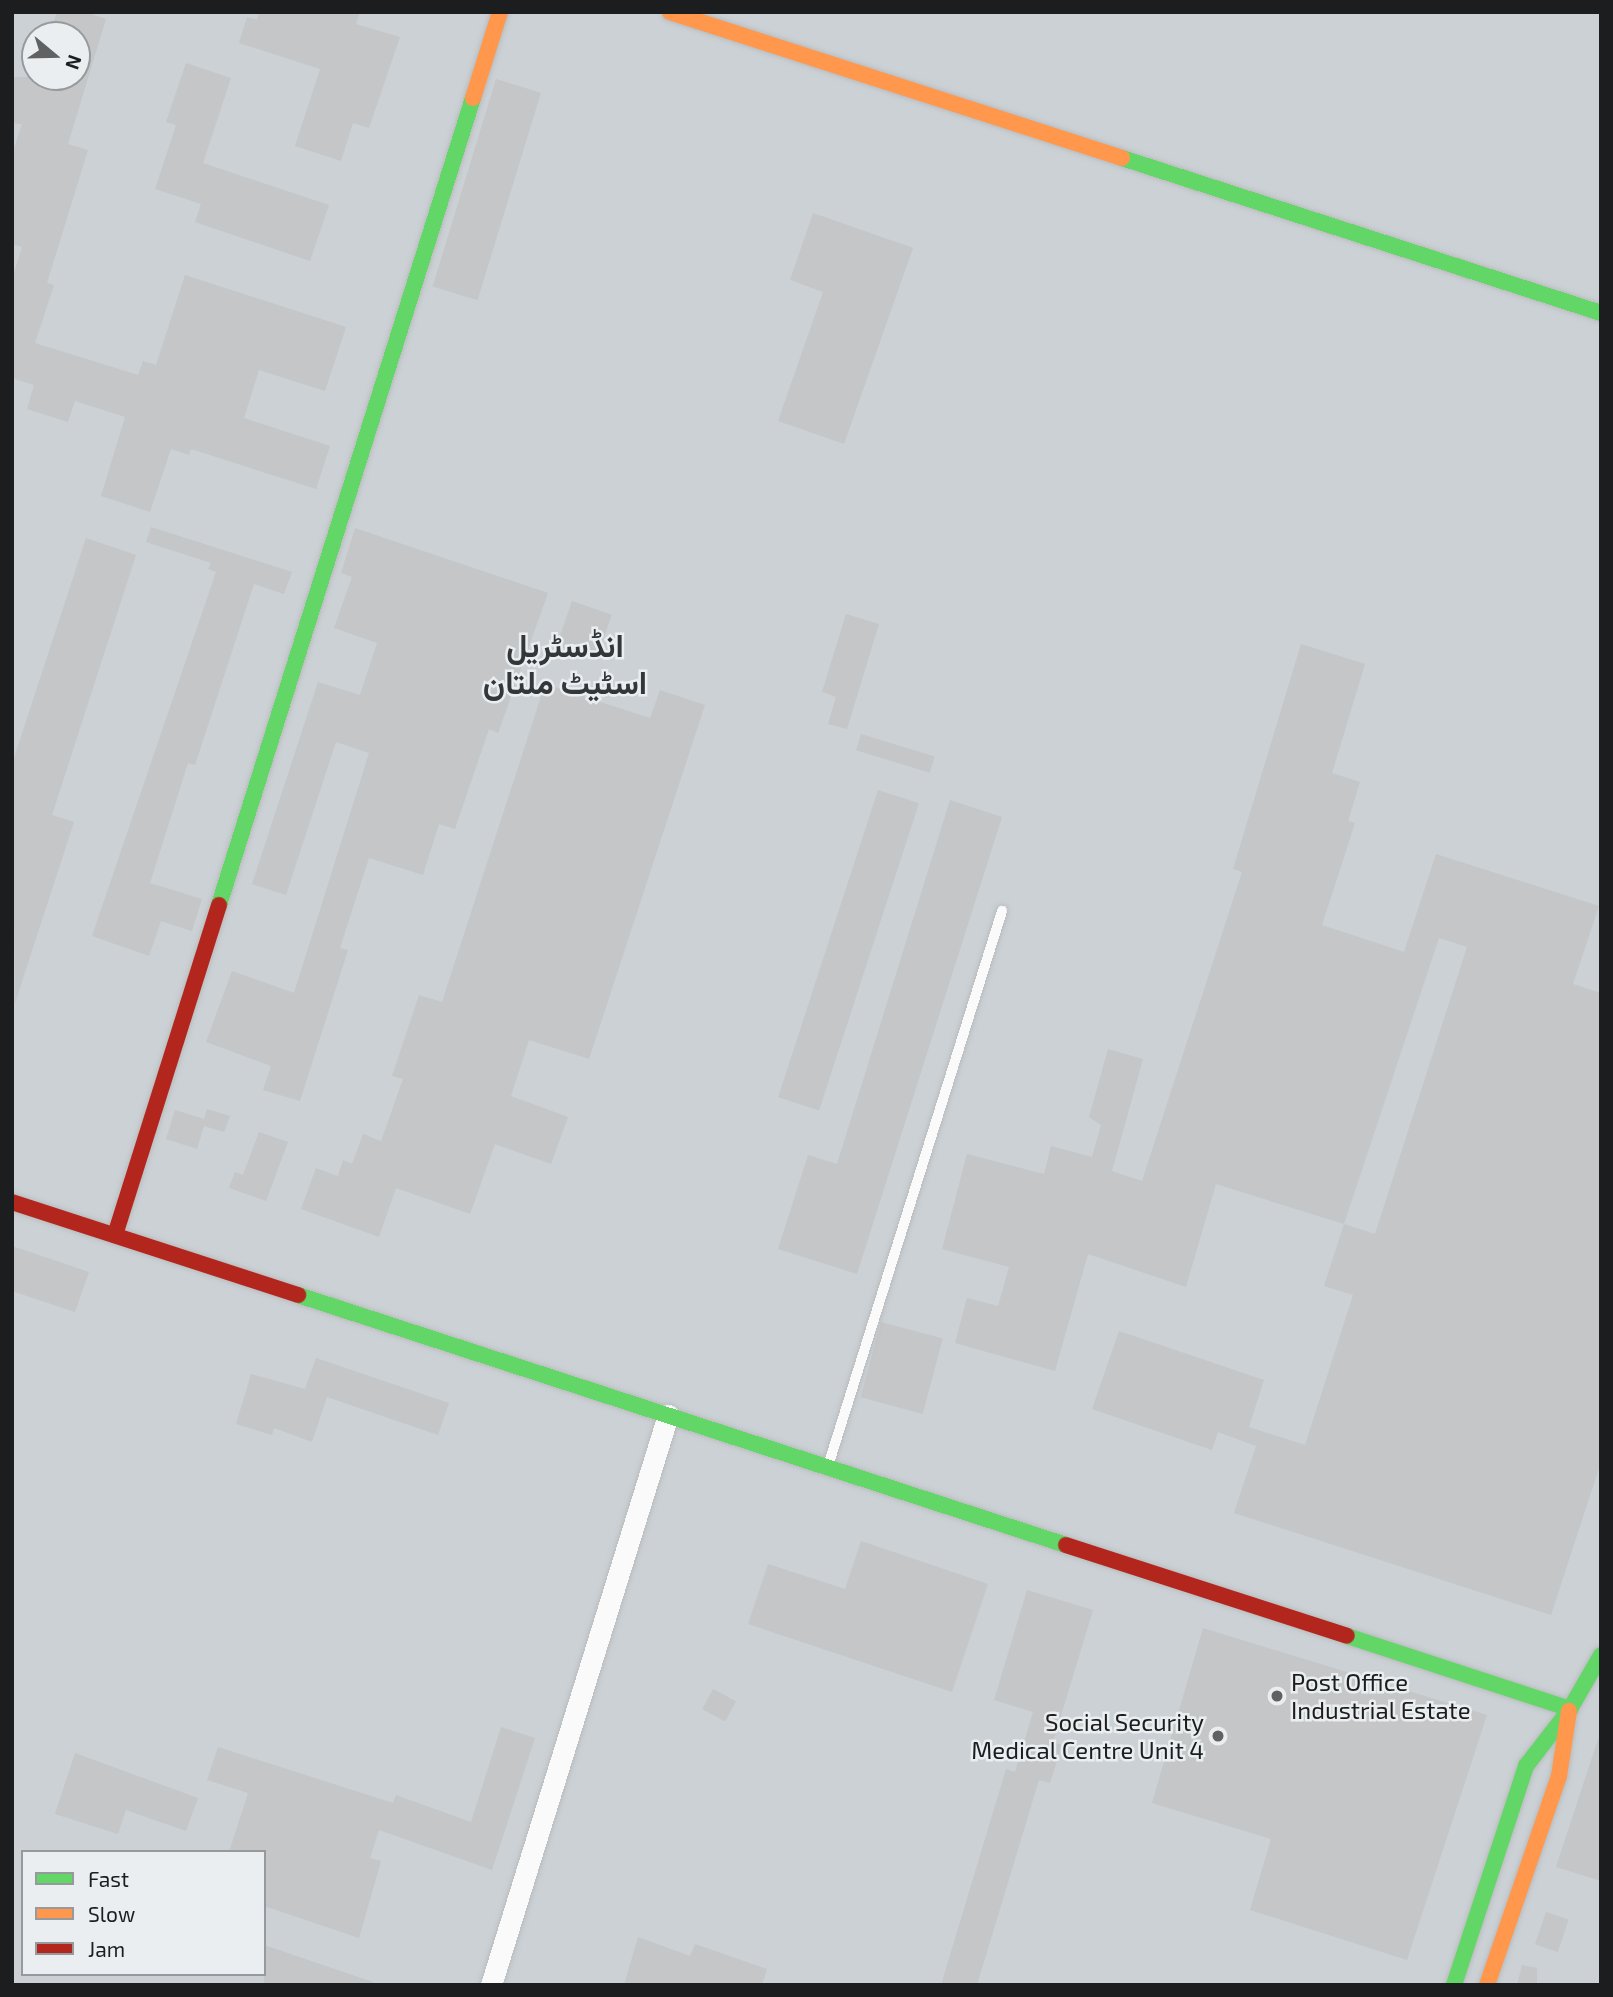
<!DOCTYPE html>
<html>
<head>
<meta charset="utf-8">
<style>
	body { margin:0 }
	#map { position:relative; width:1613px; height:1997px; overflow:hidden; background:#dee0e2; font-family:"Exo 2",Vazirmatn,sans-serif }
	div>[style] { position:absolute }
	.built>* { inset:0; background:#cbd1d5 }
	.building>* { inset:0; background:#c4c6c7; transform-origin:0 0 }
	.roads { filter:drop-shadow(0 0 2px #babcbd) drop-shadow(0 0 2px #babcbd) }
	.lane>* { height:10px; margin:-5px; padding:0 5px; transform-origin:5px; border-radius:5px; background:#fafafb }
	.street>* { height:21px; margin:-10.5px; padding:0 10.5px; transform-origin:10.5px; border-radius:10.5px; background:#fafafb }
	.fast>* { height:16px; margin:-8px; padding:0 8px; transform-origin:8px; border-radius:8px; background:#63d668 }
	.slow>* { height:16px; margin:-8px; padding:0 8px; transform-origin:8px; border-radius:8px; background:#ff974d }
	.jam>* { height:16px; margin:-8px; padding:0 8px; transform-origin:8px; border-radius:8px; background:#b3261e }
	.dots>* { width:19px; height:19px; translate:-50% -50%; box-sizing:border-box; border:4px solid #eaeef0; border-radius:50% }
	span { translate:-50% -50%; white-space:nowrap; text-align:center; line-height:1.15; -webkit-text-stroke:5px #eaeef0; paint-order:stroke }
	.poi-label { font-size:24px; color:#1b1d1e }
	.left { translate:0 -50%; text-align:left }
	.right { translate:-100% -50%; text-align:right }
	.district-label { font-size:32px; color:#333739; font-weight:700 }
	.frame { position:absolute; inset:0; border:14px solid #1b1d1e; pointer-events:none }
	.legend { position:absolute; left:21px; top:1850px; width:245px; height:126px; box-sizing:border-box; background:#eaeef0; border:2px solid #979a9c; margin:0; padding:9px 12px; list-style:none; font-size:21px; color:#1b1d1e }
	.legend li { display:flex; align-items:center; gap:14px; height:35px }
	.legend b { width:35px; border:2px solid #979a9c }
	.north { position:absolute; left:21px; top:21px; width:70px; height:70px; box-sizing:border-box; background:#eaeef0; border:2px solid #979a9c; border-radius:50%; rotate:109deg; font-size:19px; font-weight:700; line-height:28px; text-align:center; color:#1b1d1e }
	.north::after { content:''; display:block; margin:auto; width:24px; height:32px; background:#5f6163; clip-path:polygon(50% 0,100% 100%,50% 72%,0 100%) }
</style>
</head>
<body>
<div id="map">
	<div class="built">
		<div style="clip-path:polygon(evenodd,12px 12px,1601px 12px,1601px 1985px,12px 1985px,12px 12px,35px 35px,77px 35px,77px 77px,35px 77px,35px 35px,12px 12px,23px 1852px,264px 1852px,264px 1974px,23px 1974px,23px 1852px)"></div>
	</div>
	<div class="building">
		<div style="clip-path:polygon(57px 12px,85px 12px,106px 19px,68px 144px,88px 150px,47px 283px,54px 285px,35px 343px,138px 375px,143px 361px,156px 365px,185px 275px,346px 327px,325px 391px,259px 370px,244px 418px,330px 446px,316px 489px,191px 449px,189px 455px,171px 449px,150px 512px,101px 496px,125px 417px,75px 401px,68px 422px,27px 409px,34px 385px,12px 378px,12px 279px,22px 247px,12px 244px,12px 154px,22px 124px,12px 123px,12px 77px,77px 77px,77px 35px,49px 35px)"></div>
		<div style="clip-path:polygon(259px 12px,360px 12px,356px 24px,400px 37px,369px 128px,353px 123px,341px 161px,295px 146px,320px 69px,239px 43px,247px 17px,257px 20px)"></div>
		<div style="clip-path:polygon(186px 63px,231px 78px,203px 163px,329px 205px,310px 261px,195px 222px,201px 204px,155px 189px,176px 125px,166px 122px)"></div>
		<div style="left:496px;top:79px;width:47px;height:217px;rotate:17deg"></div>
		<div style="clip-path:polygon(813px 213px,913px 248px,844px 444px,778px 421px,823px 292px,790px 280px)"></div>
		<div style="clip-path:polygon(151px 527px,292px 572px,284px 594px,254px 584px,195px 765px,188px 763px,150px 883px,202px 899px,192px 931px,161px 921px,149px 956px,92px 936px,216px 572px,208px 569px,211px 563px,146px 542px)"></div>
		<div style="clip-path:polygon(355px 528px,548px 593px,498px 733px,489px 729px,455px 829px,439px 824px,423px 875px,369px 858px,340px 948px,348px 950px,300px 1101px,263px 1090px,271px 1066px,206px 1042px,232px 971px,294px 993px,369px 753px,336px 742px,286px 895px,252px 884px,318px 682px,360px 695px,377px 643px,334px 628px,352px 577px,341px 573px)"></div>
		<div style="clip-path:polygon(86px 538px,136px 555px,52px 815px,74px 822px,15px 1003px,12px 764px)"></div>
		<div style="left:572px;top:601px;width:42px;height:47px;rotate:19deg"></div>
		<div style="clip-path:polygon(846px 614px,879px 624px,847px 729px,828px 724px,836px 697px,822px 692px)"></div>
		<div style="clip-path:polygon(evenodd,1301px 644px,1365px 664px,1332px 773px,1360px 782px,1348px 821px,1355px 823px,1322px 925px,1404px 952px,1436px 854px,1599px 906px,1573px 984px,1601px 993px,1601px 1462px,1551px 1615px,1234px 1513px,1256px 1446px,1218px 1432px,1212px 1450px,1092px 1409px,1119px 1331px,1264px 1380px,1249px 1427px,1305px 1445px,1353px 1295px,1324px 1286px,1344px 1224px,1216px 1184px,1186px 1287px,1088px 1254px,1055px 1371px,955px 1343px,967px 1298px,998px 1306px,1009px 1267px,942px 1249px,967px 1154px,1044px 1174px,1051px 1146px,1092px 1157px,1101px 1125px,1089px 1117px,1108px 1049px,1143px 1059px,1112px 1171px,1142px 1181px,1242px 872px,1233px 869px,1301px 644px,1439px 938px,1467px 947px,1375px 1234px,1344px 1224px,1439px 938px)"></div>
		<div style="clip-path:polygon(545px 684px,650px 718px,660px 690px,705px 705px,589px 1059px,529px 1040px,511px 1096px,568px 1117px,551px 1164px,495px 1144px,470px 1214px,396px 1188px,379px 1237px,301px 1209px,316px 1168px,338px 1176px,343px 1160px,352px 1164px,363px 1134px,381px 1141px,403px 1079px,392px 1076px,419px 995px,442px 1002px)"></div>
		<div style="left:861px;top:734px;width:77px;height:17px;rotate:17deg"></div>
		<div style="left:878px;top:790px;width:43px;height:323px;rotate:18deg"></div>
		<div style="clip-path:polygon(950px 800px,1002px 817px,857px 1274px,778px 1249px,808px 1155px,837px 1164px)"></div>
		<div style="clip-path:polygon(207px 1109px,230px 1116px,224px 1132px,204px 1126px,197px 1149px,166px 1139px,175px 1110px,204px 1119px)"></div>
		<div style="clip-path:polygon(259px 1132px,288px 1142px,266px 1201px,229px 1188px,235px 1172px,243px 1175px)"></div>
		<div style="clip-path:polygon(12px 1246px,89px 1272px,75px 1312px,12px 1291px)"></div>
		<div style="left:881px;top:1322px;width:64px;height:78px;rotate:15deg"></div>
		<div style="clip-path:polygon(316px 1358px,449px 1403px,438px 1435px,327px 1397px,312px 1442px,274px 1428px,272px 1435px,236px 1424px,251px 1374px,305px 1389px)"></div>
		<div style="clip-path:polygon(861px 1541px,988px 1584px,952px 1692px,748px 1624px,768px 1564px,845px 1589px)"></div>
		<div style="clip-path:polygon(1027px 1590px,1093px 1610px,1053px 1742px,1062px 1745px,1050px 1783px,1039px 1780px,977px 1985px,941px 1985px,1006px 1769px,1015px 1772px,1033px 1712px,994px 1700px)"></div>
		<div style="clip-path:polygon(1203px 1628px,1487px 1715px,1407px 1960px,1250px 1910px,1271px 1839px,1152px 1803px)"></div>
		<div style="left:713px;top:1689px;width:26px;height:23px;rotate:28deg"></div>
		<div style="clip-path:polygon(501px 1727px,535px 1738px,492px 1870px,379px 1830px,370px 1858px,381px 1861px,359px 1938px,264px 1906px,264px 1852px,229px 1852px,248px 1793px,207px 1780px,218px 1747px,393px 1803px,396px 1795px,471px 1822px)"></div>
		<div style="clip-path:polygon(1598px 1739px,1601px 1740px,1601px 1881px,1556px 1867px)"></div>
		<div style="clip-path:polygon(75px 1753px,198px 1798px,186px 1831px,126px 1810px,118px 1834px,55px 1814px)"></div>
		<div style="left:1546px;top:1912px;width:24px;height:34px;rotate:19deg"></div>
		<div style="clip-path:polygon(638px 1937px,690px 1956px,695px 1944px,767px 1969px,762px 1985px,624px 1985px)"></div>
		<div style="clip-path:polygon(264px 1945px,373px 1982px,372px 1985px,264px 1985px)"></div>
		<div style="clip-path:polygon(1522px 1965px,1537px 1968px,1537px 1985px,1517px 1985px)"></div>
	</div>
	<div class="roads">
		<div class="lane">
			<div style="left:828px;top:1466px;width:582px;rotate:-72.59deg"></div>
		</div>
		<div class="street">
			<div style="left:491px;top:1985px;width:597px;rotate:-72.75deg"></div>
		</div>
		<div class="fast">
			<div style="left:1122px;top:158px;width:503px;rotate:17.93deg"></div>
			<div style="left:219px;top:905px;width:846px;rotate:-72.53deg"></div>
			<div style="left:298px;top:1295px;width:808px;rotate:18.03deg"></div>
			<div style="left:1347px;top:1636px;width:235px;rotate:18.1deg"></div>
			<div style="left:1454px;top:1985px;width:231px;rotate:-71.8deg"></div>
			<div style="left:1526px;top:1766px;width:72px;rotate:-52.3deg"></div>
			<div style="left:1570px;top:1709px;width:62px;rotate:-60.1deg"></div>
		</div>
		<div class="slow">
			<div style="left:670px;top:12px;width:475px;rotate:17.9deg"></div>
			<div style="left:473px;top:98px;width:90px;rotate:-72.6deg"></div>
			<div style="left:1487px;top:1985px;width:221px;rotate:-71deg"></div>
			<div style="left:1559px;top:1776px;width:66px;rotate:-81.3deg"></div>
		</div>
		<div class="jam">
			<div style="left:12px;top:1202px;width:301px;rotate:18deg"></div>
			<div style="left:115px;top:1235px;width:346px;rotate:-72.5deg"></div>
			<div style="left:1066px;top:1545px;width:295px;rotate:17.9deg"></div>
		</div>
	</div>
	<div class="dots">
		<div style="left:1277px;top:1696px;background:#5f6163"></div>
		<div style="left:1218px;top:1736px;background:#5f6163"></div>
	</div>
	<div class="poi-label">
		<span class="left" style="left:1291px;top:1696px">Post Office<br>Industrial Estate</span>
		<span class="right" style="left:1204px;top:1736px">Social Security<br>Medical Centre Unit 4</span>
	</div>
	<div class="district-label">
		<span style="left:565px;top:663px">انڈسٹریل<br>اسٹیٹ ملتان</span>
	</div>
	<div class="frame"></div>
	<ul class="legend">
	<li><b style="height:9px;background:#63d668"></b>Fast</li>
	<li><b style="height:9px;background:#ff974d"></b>Slow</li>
	<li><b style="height:9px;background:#b3261e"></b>Jam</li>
	</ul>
	<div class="north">N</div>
</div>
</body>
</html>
